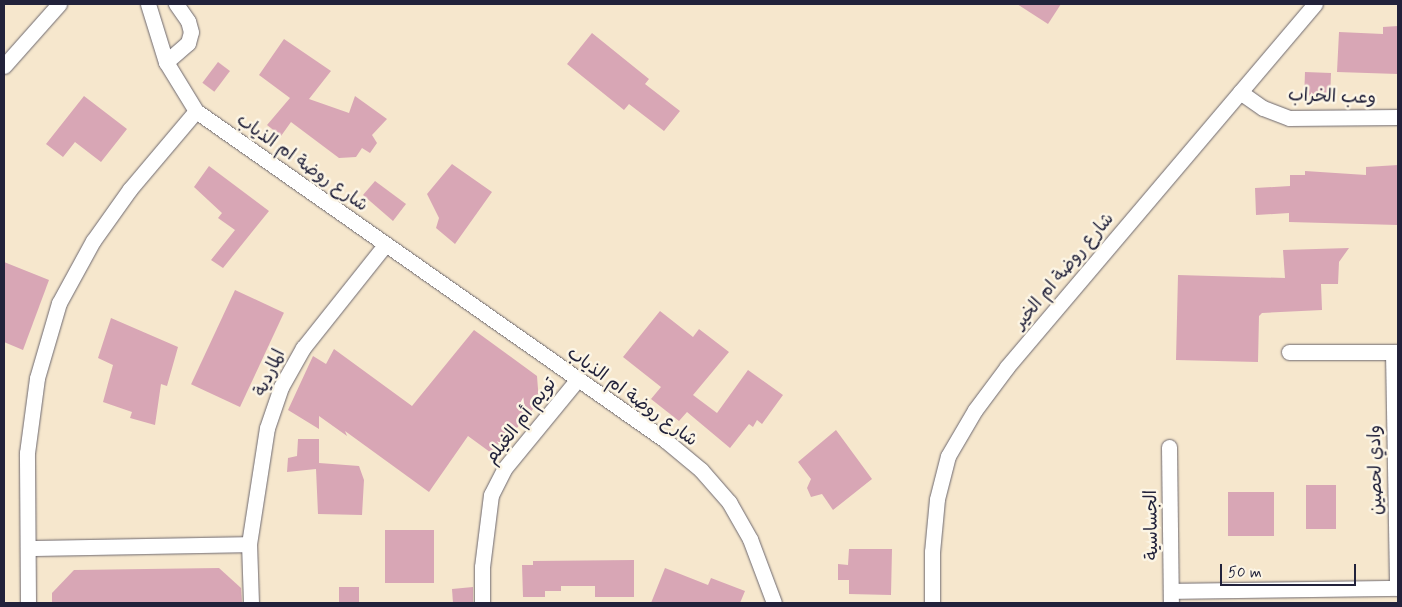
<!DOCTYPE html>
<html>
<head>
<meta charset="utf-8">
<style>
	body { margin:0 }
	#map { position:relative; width:1402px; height:607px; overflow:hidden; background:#f6e7cd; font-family:Mynerve,"Playpen Sans Arabic",sans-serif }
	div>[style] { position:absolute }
	.building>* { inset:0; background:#d8a6b5; transform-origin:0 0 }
	.roads { filter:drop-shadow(0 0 1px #6c676e) drop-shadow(0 0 1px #6c676e) }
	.street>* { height:15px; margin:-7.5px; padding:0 7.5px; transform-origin:7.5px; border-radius:7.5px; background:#fff }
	span { translate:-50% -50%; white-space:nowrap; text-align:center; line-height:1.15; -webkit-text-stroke:5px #fcf5e5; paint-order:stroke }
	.street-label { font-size:18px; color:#22223b }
	.frame { position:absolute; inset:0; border:5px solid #22223b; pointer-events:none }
	.scale { position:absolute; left:1220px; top:564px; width:136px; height:22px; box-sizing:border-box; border:2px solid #22223b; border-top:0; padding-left:6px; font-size:15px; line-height:18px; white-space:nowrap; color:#22223b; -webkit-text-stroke:4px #fcf5e5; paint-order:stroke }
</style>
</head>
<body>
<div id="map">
	<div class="building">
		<div style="clip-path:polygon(1017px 4px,1061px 4px,1048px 24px)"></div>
		<div style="clip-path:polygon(1398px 26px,1398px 74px,1337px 72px,1339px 32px,1383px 34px,1383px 27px)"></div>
		<div style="clip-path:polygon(592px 33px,649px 79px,645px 84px,680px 111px,664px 131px,629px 104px,624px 110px,567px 64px)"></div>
		<div style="clip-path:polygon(284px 39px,331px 71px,309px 99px,349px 113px,355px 96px,387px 119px,372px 135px,377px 143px,370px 153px,362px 148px,356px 157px,339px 158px,291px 122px,281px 136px,267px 125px,290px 98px,259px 75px)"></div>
		<div style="left:218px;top:62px;width:15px;height:26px;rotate:37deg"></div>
		<div style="left:1305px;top:72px;width:26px;height:25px;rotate:2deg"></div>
		<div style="clip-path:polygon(84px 96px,127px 129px,101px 162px,75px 142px,63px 157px,46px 144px)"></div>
		<div style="clip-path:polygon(452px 164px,492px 192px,455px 244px,436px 228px,439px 218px,427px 194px)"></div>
		<div style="clip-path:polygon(1398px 165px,1398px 225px,1289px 222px,1289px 213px,1256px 215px,1255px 188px,1290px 186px,1290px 175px,1305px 175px,1305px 171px,1366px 175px,1366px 167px)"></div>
		<div style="clip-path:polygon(209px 166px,269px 211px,223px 268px,211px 260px,235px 230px,218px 218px,222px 213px,194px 187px)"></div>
		<div style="clip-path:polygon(375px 181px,406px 204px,393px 221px,363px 195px)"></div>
		<div style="clip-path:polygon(1349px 248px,1339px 262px,1338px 284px,1321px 284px,1322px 310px,1262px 313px,1259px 316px,1258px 362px,1176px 360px,1178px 275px,1285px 278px,1283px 250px)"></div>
		<div style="clip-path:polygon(4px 262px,49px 280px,23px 350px,4px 342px)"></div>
		<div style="left:235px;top:290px;width:54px;height:104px;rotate:25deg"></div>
		<div style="clip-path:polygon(660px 311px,693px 337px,699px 329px,729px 352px,693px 395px,717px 413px,748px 370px,783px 395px,762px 424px,757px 420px,753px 427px,749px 424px,730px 448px,687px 412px,679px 421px,651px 399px,661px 387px,623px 357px)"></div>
		<div style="clip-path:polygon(111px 318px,178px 347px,167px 386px,161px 384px,155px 425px,130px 418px,132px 412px,103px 402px,113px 365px,98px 358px)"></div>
		<div style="clip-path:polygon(474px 330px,537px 376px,539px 402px,494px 455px,468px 436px,429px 492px,345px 431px,347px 436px,319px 416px,319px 429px,288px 410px,313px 356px,326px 364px,334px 349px,412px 406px)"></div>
		<div style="clip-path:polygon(836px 430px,872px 479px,833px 510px,822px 494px,811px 497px,807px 488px,811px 479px,798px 462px)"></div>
		<div style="clip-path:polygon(298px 439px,319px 439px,319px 463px,359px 466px,364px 480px,362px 515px,318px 514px,316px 469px,287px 472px,288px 458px,297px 456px)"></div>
		<div style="left:1306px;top:485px;width:30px;height:44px"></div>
		<div style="left:1228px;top:492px;width:46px;height:44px"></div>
		<div style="left:385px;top:530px;width:49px;height:53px"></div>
		<div style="clip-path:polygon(849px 549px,892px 549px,891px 595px,849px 594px,849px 580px,838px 580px,838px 564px,848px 565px)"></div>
		<div style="clip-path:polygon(634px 560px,634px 597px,595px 597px,595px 586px,561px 586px,561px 591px,545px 591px,545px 597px,523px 597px,522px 565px,533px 565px,533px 561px)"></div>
		<div style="clip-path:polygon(219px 568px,241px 588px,242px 603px,52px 603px,52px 593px,74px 570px)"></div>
		<div style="clip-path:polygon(665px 568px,708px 585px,711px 578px,745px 591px,740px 603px,651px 603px)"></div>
		<div style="left:339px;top:587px;width:20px;height:16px"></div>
		<div style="clip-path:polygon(473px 587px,473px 603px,453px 603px,452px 589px)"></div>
	</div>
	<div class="roads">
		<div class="street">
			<div style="left:148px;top:4px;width:61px;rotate:72.8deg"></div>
			<div style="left:166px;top:62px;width:57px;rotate:58.5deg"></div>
			<div style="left:196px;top:111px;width:573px;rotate:35.05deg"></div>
			<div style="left:665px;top:440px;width:47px;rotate:39.8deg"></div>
			<div style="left:701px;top:470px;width:43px;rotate:48.8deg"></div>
			<div style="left:729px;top:502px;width:43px;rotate:60.4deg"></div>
			<div style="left:750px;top:539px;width:68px;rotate:69.4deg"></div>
			<div style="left:166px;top:62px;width:29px;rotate:-41deg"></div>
			<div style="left:188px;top:43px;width:11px;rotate:-75deg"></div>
			<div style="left:191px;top:32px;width:11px;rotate:-105deg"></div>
			<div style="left:188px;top:21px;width:21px;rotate:-125deg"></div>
			<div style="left:4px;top:66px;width:83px;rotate:-48.4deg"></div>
			<div style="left:1240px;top:92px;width:28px;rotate:35deg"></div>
			<div style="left:1263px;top:108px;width:28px;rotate:21deg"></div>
			<div style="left:1289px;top:118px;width:109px;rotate:-0.5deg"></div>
			<div style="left:1289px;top:352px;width:109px"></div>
			<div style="left:1393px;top:352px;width:236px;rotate:89deg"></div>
			<div style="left:1169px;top:447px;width:156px;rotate:89.3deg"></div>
			<div style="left:28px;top:548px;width:221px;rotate:-1deg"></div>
			<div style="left:1171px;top:591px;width:227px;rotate:-0.8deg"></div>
			<div style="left:28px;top:603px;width:150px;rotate:-90.4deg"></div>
			<div style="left:27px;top:453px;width:76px;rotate:-82.4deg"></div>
			<div style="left:37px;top:378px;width:78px;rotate:-73.7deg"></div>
			<div style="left:59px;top:303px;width:71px;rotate:-61.3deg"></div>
			<div style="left:93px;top:241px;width:64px;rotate:-54.6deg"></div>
			<div style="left:130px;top:189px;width:102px;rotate:-49.8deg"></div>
			<div style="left:251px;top:603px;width:59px;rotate:-91.9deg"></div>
			<div style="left:249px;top:544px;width:117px;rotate:-81.2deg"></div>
			<div style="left:267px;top:428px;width:43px;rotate:-71.1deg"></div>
			<div style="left:281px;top:387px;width:45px;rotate:-60.6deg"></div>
			<div style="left:303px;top:348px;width:132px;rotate:-51.5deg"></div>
			<div style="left:482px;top:603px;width:36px;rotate:-90deg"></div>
			<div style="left:482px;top:567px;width:73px;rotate:-82.9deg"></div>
			<div style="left:491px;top:495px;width:29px;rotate:-63deg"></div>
			<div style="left:504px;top:469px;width:115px;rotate:-50.6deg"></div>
			<div style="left:932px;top:603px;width:51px;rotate:-90deg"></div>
			<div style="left:932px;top:552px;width:53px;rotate:-84.6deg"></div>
			<div style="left:937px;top:499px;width:44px;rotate:-75.7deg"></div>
			<div style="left:948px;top:456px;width:53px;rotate:-59.6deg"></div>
			<div style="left:975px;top:410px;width:54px;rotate:-53.3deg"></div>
			<div style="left:1007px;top:367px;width:476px;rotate:-49.7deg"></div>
		</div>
	</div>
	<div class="street-label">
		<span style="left:1332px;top:97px;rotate:2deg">وعب الخراب</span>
		<span style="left:302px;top:163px;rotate:35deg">شارع روضة ام الذياب</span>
		<span style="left:1064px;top:271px;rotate:-50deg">شارع روضة ام الخير</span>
		<span style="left:270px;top:373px;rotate:-65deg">الماردية</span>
		<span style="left:632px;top:397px;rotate:36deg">شارع روضة ام الذياب</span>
		<span style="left:521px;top:421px;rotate:-52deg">تويم أم الغيلم</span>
		<span style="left:1376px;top:470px;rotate:-91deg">وادي لحصين</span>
		<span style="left:1152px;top:525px;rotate:-91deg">الجساسية</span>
	</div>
	<div class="frame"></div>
	<div class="scale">50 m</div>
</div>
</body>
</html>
